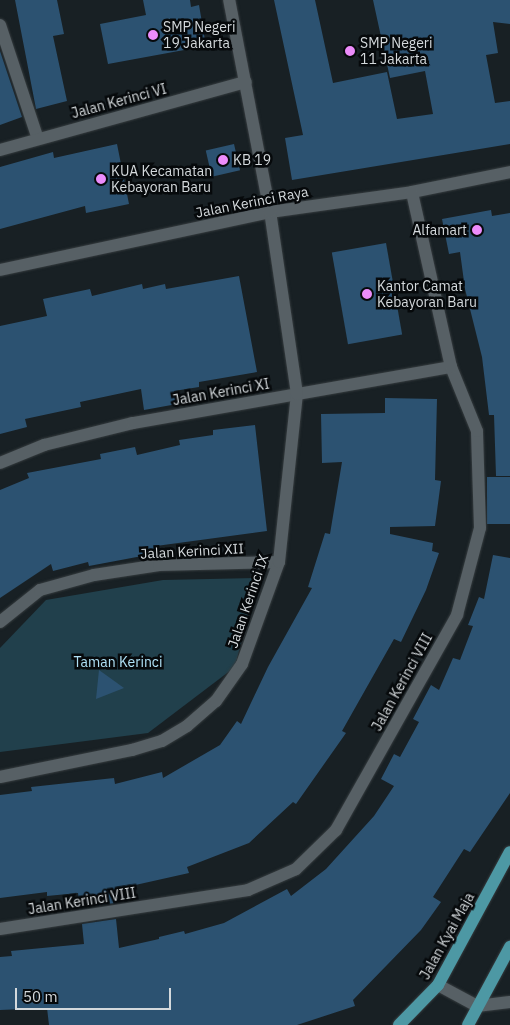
<!DOCTYPE html>
<html>
<head>
<meta charset="utf-8">
<style>
	body { margin:0 }
	#map { position:relative; width:510px; height:1025px; overflow:hidden; background:#182024; font-family:"IBM Plex Sans",sans-serif }
	div>[style] { position:absolute }
	.green>* { inset:0; background:#21404c }
	.building>* { inset:0; background:#2c5271; transform-origin:0 0 }
	.roads { filter:drop-shadow(0 0 1px #363c3f) drop-shadow(0 0 1px #363c3f) }
	.minor>* { height:12px; margin:-6px; padding:0 6px; transform-origin:6px; border-radius:6px; background:#576065 }
	.major>* { height:12px; margin:-6px; padding:0 6px; transform-origin:6px; border-radius:6px; background:#4d98a4 }
	.dots>* { width:14px; height:14px; translate:-50% -50%; box-sizing:border-box; border:2px solid #06090b; border-radius:50% }
	span { translate:-50% -50%; white-space:nowrap; text-align:center; line-height:1.15; -webkit-text-stroke:5px #06090b; paint-order:stroke }
	.poi-label { font-size:14px; color:#d4d9dc }
	.left { translate:0 -50%; text-align:left }
	.right { translate:-100% -50%; text-align:right }
	.street-label { font-size:14px; color:#d4d9dc }
	.park-label { font-size:14px; color:#b0e2f7 }
	.scale { position:absolute; left:15px; top:988px; width:156px; height:22px; box-sizing:border-box; border:2px solid #d4d9dc; border-top:0; padding-left:6px; font-size:15px; line-height:18px; white-space:nowrap; color:#d4d9dc; -webkit-text-stroke:4px #06090b; paint-order:stroke }
</style>
</head>
<body>
<div id="map">
	<div class="green">
		<div style="clip-path:polygon(257px 578px,235px 667px,148px 733px,0 752px,0 648px,46px 600px,163px 580px)"></div>
	</div>
	<div class="building">
		<div style="clip-path:polygon(15px 0,57px 0,64px 34px,53px 36px,67px 101px,36px 109px)"></div>
		<div style="clip-path:polygon(143px 0,190px 0,191px 7px,199px 5px,206px 46px,108px 64px,100px 24px,146px 15px)"></div>
		<div style="clip-path:polygon(274px 0,315px 0,333px 83px,387px 72px,397px 119px,433px 114px,425px 71px,390px 78px,373px 0,510px 0,510px 24px,493px 22px,498px 53px,486px 55px,495px 103px,510px 101px,510px 144px,292px 180px,285px 138px,303px 135px)"></div>
		<div style="clip-path:polygon(0 51px,22px 117px,0 125px)"></div>
		<div style="clip-path:polygon(117px 144px,129px 204px,86px 213px,85px 206px,0 229px,0 167px,53px 152px,54px 158px)"></div>
		<div style="left:234px;top:144px;width:27px;height:29px;rotate:77deg"></div>
		<div style="clip-path:polygon(491px 210px,492px 216px,510px 213px,510px 476px,496px 476px,494px 415px,489px 415px,482px 357px,465px 289px,460px 252px,449px 254px,442px 219px)"></div>
		<div style="left:386px;top:243px;width:93px;height:55px;rotate:80deg"></div>
		<div style="clip-path:polygon(239px 276px,257px 372px,199px 382px,199px 387px,174px 391px,177px 404px,144px 410px,141px 389px,80px 402px,81px 407px,25px 419px,27px 427px,0 434px,0 326px,47px 316px,43px 299px,90px 289px,92px 296px,142px 284px,143px 289px,165px 284px,166px 289px)"></div>
		<div style="clip-path:polygon(385px 398px,437px 399px,435px 480px,441px 481px,435px 526px,390px 527px,390px 534px,433px 543px,432px 551px,439px 553px,426px 590px,401px 642px,394px 639px,342px 731px,346px 733px,296px 804px,293px 802px,249px 843px,187px 867px,189px 873px,113px 890px,115px 903px,80px 908px,78px 893px,47px 896px,47px 892px,0 898px,0 795px,32px 791px,31px 787px,114px 778px,115px 784px,162px 772px,163px 778px,220px 745px,237px 721px,241px 724px,268px 667px,312px 588px,308px 587px,325px 533px,330px 534px,342px 462px,322px 463px,321px 414px,385px 413px)"></div>
		<div style="clip-path:polygon(255px 425px,267px 531px,156px 546px,158px 553px,89px 566px,88px 562px,53px 571px,51px 564px,0 598px,0 490px,29px 478px,27px 473px,101px 459px,100px 454px,135px 447px,137px 455px,180px 445px,179px 440px,213px 435px,213px 430px)"></div>
		<div style="left:510px;top:477px;width:47px;height:23px;rotate:90deg"></div>
		<div style="clip-path:polygon(493px 555px,510px 558px,510px 793px,470px 852px,464px 849px,433px 897px,441px 902px,421px 930px,353px 1000px,355px 1006px,297px 1025px,49px 1025px,47px 1008px,0 1010px,0 957px,12px 956px,11px 951px,84px 944px,82px 924px,116px 919px,119px 948px,159px 939px,159px 937px,184px 931px,185px 934px,224px 923px,287px 889px,291px 896px,326px 869px,374px 816px,394px 786px,381px 779px,394px 754px,400px 757px,419px 722px,413px 719px,431px 685px,439px 690px,453px 658px,460px 660px,473px 626px,468px 625px,479px 597px,484px 599px)"></div>
		<div style="clip-path:polygon(99px 670px,124px 688px,96px 699px)"></div>
	</div>
	<div class="roads">
		<div class="minor">
			<div style="left:0;top:25px;width:120px;rotate:71.6deg"></div>
			<div style="left:0;top:150px;width:255px;rotate:-15.5deg"></div>
			<div style="left:0;top:270px;width:276px;rotate:-12.1deg"></div>
			<div style="left:270px;top:212px;width:143px;rotate:-8deg"></div>
			<div style="left:412px;top:192px;width:100px;rotate:-11.5deg"></div>
			<div style="left:0;top:463px;width:48px;rotate:-22.2deg"></div>
			<div style="left:44px;top:445px;width:92px;rotate:-13.9deg"></div>
			<div style="left:133px;top:423px;width:323px;rotate:-10deg"></div>
			<div style="left:0;top:622px;width:51px;rotate:-38.7deg"></div>
			<div style="left:40px;top:590px;width:56px;rotate:-15.5deg"></div>
			<div style="left:94px;top:575px;width:66px;rotate:-8.7deg"></div>
			<div style="left:159px;top:565px;width:120px;rotate:-1.4deg"></div>
			<div style="left:0;top:777px;width:135px;rotate:-11.6deg"></div>
			<div style="left:132px;top:750px;width:31px;rotate:-17deg"></div>
			<div style="left:162px;top:741px;width:29px;rotate:-31deg"></div>
			<div style="left:187px;top:726px;width:38px;rotate:-41deg"></div>
			<div style="left:216px;top:701px;width:45px;rotate:-54.9deg"></div>
			<div style="left:242px;top:664px;width:109px;rotate:-70.1deg"></div>
			<div style="left:279px;top:562px;width:169px;rotate:-83.9deg"></div>
			<div style="left:297px;top:394px;width:184px;rotate:-98.4deg"></div>
			<div style="left:270px;top:212px;width:216px;rotate:-100.9deg"></div>
			<div style="left:0;top:929px;width:251px;rotate:-8.9deg"></div>
			<div style="left:248px;top:890px;width:52px;rotate:-23.6deg"></div>
			<div style="left:296px;top:869px;width:56px;rotate:-44.3deg"></div>
			<div style="left:336px;top:830px;width:247px;rotate:-60.6deg"></div>
			<div style="left:457px;top:615px;width:90px;rotate:-75.2deg"></div>
			<div style="left:480px;top:528px;width:97px;rotate:-91.8deg"></div>
			<div style="left:477px;top:431px;width:69px;rotate:-112.1deg"></div>
			<div style="left:451px;top:367px;width:179px;rotate:-102.6deg"></div>
			<div style="left:438px;top:985px;width:44px;rotate:28.3deg"></div>
			<div style="left:477px;top:1006px;width:33px;rotate:-7deg"></div>
		</div>
		<div class="major">
			<div style="left:399px;top:1025px;width:56px;rotate:-45.7deg"></div>
			<div style="left:438px;top:985px;width:151px;rotate:-61.6deg"></div>
			<div style="left:468px;top:1025px;width:89px;rotate:-61.7deg"></div>
		</div>
	</div>
	<div class="dots">
		<div style="left:153px;top:35px;background:#ec8cfb"></div>
		<div style="left:350px;top:51px;background:#ec8cfb"></div>
		<div style="left:223px;top:160px;background:#ec8cfb"></div>
		<div style="left:101px;top:179px;background:#ec8cfb"></div>
		<div style="left:477px;top:230px;background:#ec8cfb"></div>
		<div style="left:367px;top:294px;background:#ec8cfb"></div>
	</div>
	<div class="poi-label">
		<span class="left" style="left:163px;top:35px">SMP Negeri<br>19 Jakarta</span>
		<span class="left" style="left:360px;top:51px">SMP Negeri<br>11 Jakarta</span>
		<span class="left" style="left:233px;top:160px">KB 19</span>
		<span class="left" style="left:111px;top:179px">KUA Kecamatan<br>Kebayoran Baru</span>
		<span class="right" style="left:467px;top:230px">Alfamart</span>
		<span class="left" style="left:377px;top:294px">Kantor Camat<br>Kebayoran Baru</span>
	</div>
	<div class="street-label">
		<span style="left:119px;top:101px;rotate:-15deg">Jalan Kerinci VI</span>
		<span style="left:252px;top:202px;rotate:-11deg">Jalan Kerinci Raya</span>
		<span style="left:221px;top:392px;rotate:-10deg">Jalan Kerinci XI</span>
		<span style="left:192px;top:551px;rotate:-3deg">Jalan Kerinci XII</span>
		<span style="left:248px;top:601px;rotate:-71deg">Jalan Kerinci IX</span>
		<span style="left:402px;top:682px;rotate:-61deg">Jalan Kerinci VIII</span>
		<span style="left:82px;top:901px;rotate:-9deg">Jalan Kerinci VIII</span>
		<span style="left:447px;top:936px;rotate:-61deg">Jalan Kyai Maja</span>
	</div>
	<div class="park-label">
		<span style="left:118px;top:662px">Taman Kerinci</span>
	</div>
	<div class="scale">50 m</div>
</div>
</body>
</html>
